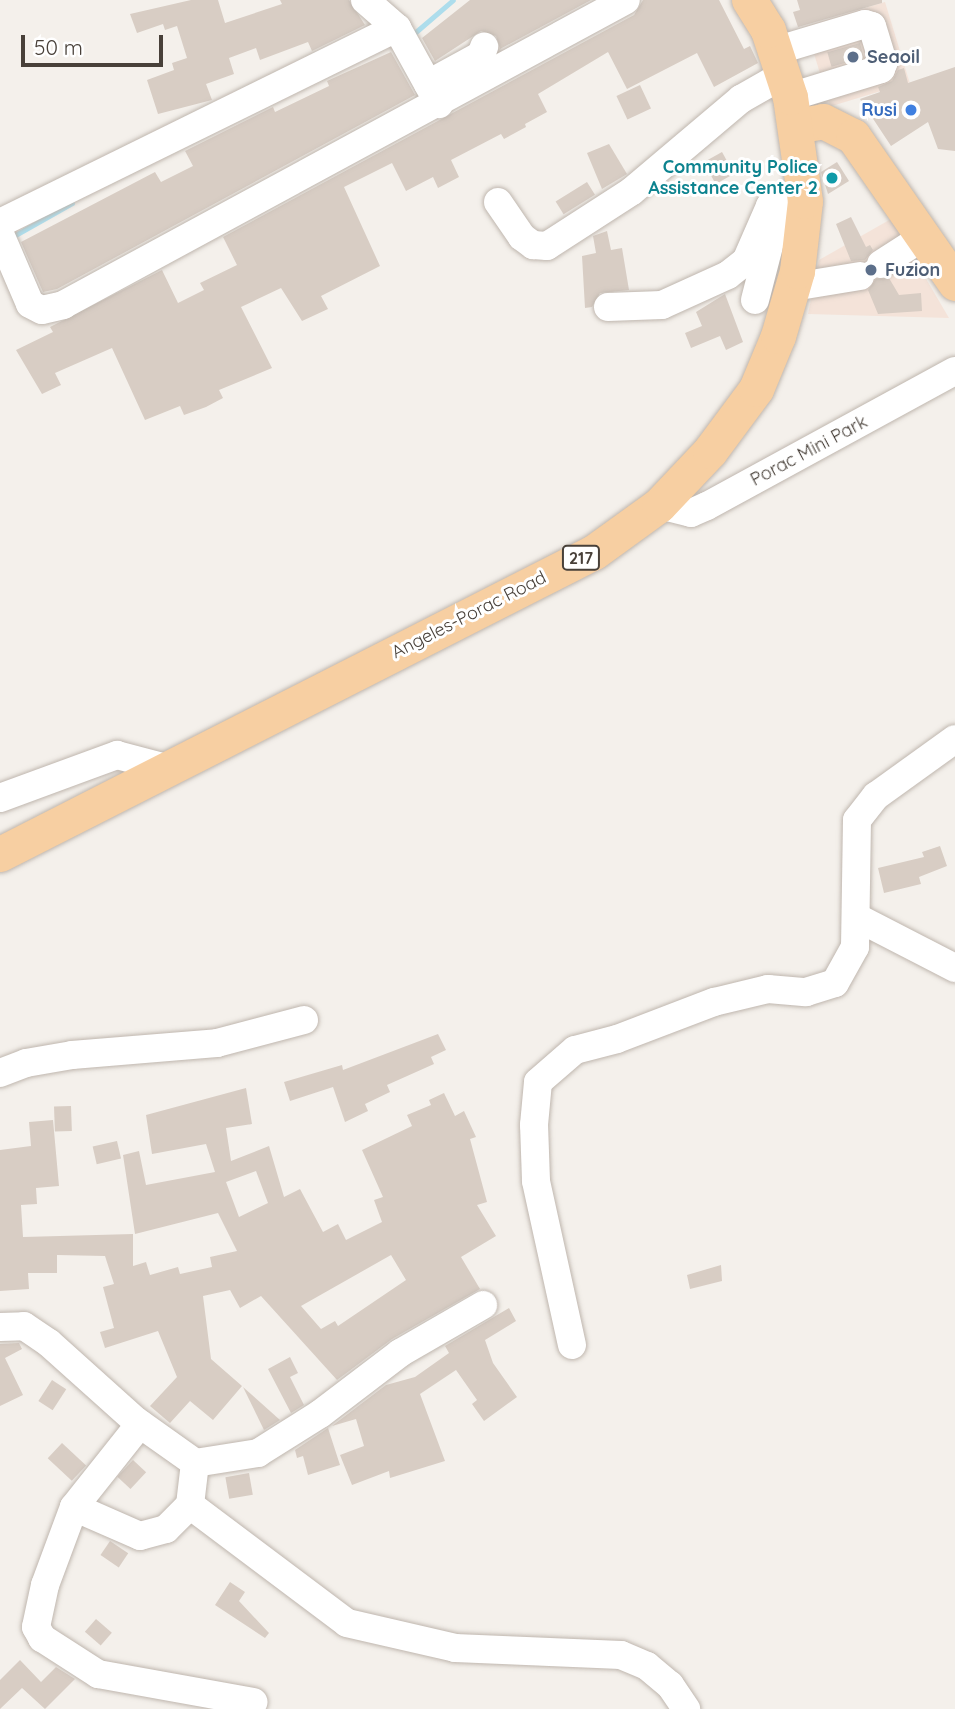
<!DOCTYPE html>
<html>
<head>
<meta charset="utf-8">
<style>
	body { margin:0 }
	#map { position:relative; width:955px; height:1709px; overflow:hidden; background:#f4f0eb; font-family:Quicksand,sans-serif }
	div>[style] { position:absolute }
	.commercial>* { inset:0; background:#f4e3d9; transform-origin:0 0 }
	.stream>* { height:5px; margin:-2.5px; padding:0 2.5px; transform-origin:2.5px; border-radius:2.5px; background:#adddec }
	.building>* { inset:0; background:#d8cdc4; transform-origin:0 0 }
	.roads { filter:drop-shadow(0 0 2px #bfb6ae) drop-shadow(0 0 2px #bfb6ae) }
	.minor>* { height:28px; margin:-14px; padding:0 14px; transform-origin:14px; border-radius:14px; background:#fff }
	.major>* { height:35px; margin:-17.5px; padding:0 17.5px; transform-origin:17.5px; border-radius:17.5px; background:#f7cfa2 }
	.dots>* { width:19px; height:19px; translate:-50% -50%; box-sizing:border-box; border:4px solid #fff; border-radius:50% }
	span { translate:-50% -50%; white-space:nowrap; text-align:center; line-height:1.15; -webkit-text-stroke:6px #fff; paint-order:stroke }
	.shield-label span { padding:2px 5px; background:#fff; border:2px solid; border-radius:5px; -webkit-text-stroke-width:0 }
	.shield-label { font-size:16px; color:#484039; font-weight:700 }
	.service-label { font-size:18px; color:#4e5e75; font-weight:700 }
	.left { translate:0 -50%; text-align:left }
	.shop-label { font-size:18px; color:#366cbe; font-weight:700 }
	.right { translate:-100% -50%; text-align:right }
	.culture-label { font-size:18px; color:#0d838f; font-weight:700 }
	.street-label { font-size:18px; color:#484039 }
	.scale { position:absolute; left:21px; top:35px; width:142px; height:32px; box-sizing:border-box; border:4px solid #484039; border-top:0; padding-left:9px; font-size:21px; line-height:24px; white-space:nowrap; color:#484039; -webkit-text-stroke:5px #fff; paint-order:stroke }
</style>
</head>
<body>
<div id="map">
	<div class="commercial">
		<div style="left:885px;top:2px;width:84px;height:83px;rotate:73deg"></div>
		<div style="clip-path:polygon(891px 219px,949px 318px,808px 314px,819px 260px)"></div>
	</div>
	<div class="stream">
		<div style="left:411px;top:36px;width:55px;rotate:-40.6deg"></div>
		<div style="left:10px;top:238px;width:71px;rotate:-29.4deg"></div>
	</div>
	<div class="building">
		<div style="clip-path:polygon(191px 0,218px 0,225px 23px,282px 4px,280px 0,349px 0,365px 25px,312px 51px,308px 42px,260px 60px,256px 48px,229px 58px,234px 74px,206px 84px,212px 100px,158px 114px,147px 80px,174px 70px,172px 63px,187px 58px,177px 26px,165px 30px,163px 24px,137px 33px,130px 14px)"></div>
		<div style="clip-path:polygon(470px 0,591px 0,500px 49px,496px 36px,481px 31px,435px 61px,422px 38px)"></div>
		<div style="clip-path:polygon(643px 0,719px 0,744px 49px,750px 46px,758px 63px,714px 87px,697px 53px,627px 89px,608px 52px,538px 94px,547px 112px,525px 124px,526px 127px,504px 139px,501px 134px,451px 160px,459px 177px,438px 188px,433px 177px,406px 191px,392px 163px,344px 187px,380px 266px,321px 296px,328px 309px,302px 321px,281px 288px,241px 307px,272px 368px,219px 390px,223px 398px,206px 407px,184px 415px,180px 406px,145px 420px,112px 348px,55px 373px,61px 385px,42px 394px,16px 350px,53px 332px,50px 327px,162px 270px,178px 303px,204px 290px,200px 283px,237px 265px,223px 237px,634px 15px)"></div>
		<div style="clip-path:polygon(797px 0,882px 0,882px 3px,798px 27px,793px 12px,800px 10px)"></div>
		<div style="left:860px;top:43px;width:15px;height:34px;rotate:74deg"></div>
		<div style="clip-path:polygon(391px 52px,415px 95px,57px 289px,43px 292px,21px 242px,155px 172px,161px 182px,193px 166px,185px 151px,273px 107px,275px 112px,329px 86px,327px 81px)"></div>
		<div style="clip-path:polygon(955px 67px,955px 151px,938px 149px,928px 122px,891px 146px,860px 99px,880px 92px,878px 87px,892px 81px,898px 70px,904px 68px,908px 83px)"></div>
		<div style="left:640px;top:85px;width:26px;height:26px;rotate:65deg"></div>
		<div style="clip-path:polygon(609px 144px,627px 174px,602px 189px,587px 153px)"></div>
		<div style="left:722px;top:152px;width:25px;height:21px;rotate:61deg"></div>
		<div style="clip-path:polygon(837px 162px,849px 181px,828px 194px,821px 172px)"></div>
		<div style="left:587px;top:182px;width:15px;height:37px;rotate:58deg"></div>
		<div style="clip-path:polygon(851px 217px,866px 247px,870px 245px,873px 250px,865px 260px,851px 261px,836px 224px)"></div>
		<div style="clip-path:polygon(607px 231px,611px 250px,622px 248px,629px 290px,600px 293px,592px 307px,585px 308px,582px 256px,596px 253px,593px 236px)"></div>
		<div style="clip-path:polygon(889px 278px,899px 295px,921px 293px,922px 311px,878px 314px,868px 290px,876px 279px)"></div>
		<div style="clip-path:polygon(725px 294px,743px 342px,726px 350px,720px 336px,691px 348px,685px 333px,702px 326px,696px 312px)"></div>
		<div style="clip-path:polygon(940px 846px,947px 866px,919px 877px,921px 884px,884px 893px,878px 868px,924px 857px,922px 852px)"></div>
		<div style="clip-path:polygon(438px 1034px,446px 1050px,431px 1057px,434px 1064px,387px 1085px,390px 1092px,365px 1104px,368px 1111px,345px 1122px,333px 1087px,290px 1101px,284px 1082px,342px 1065px,343px 1070px)"></div>
		<div style="clip-path:polygon(evenodd,246px 1088px,252px 1124px,226px 1128px,231px 1161px,269px 1146px,284px 1197px,300px 1189px,323px 1232px,338px 1224px,346px 1240px,382px 1222px,374px 1200px,383px 1197px,362px 1150px,412px 1126px,407px 1115px,431px 1105px,429px 1100px,444px 1093px,455px 1116px,464px 1111px,476px 1137px,470px 1139px,487px 1202px,477px 1205px,496px 1236px,461px 1257px,480px 1289px,392px 1339px,337px 1380px,261px 1296px,240px 1308px,230px 1290px,203px 1296px,211px 1359px,242px 1386px,213px 1420px,190px 1401px,170px 1423px,150px 1406px,177px 1377px,158px 1331px,105px 1348px,100px 1332px,114px 1328px,103px 1287px,114px 1284px,105px 1256px,57px 1255px,57px 1273px,28px 1273px,29px 1289px,0 1291px,0 1150px,31px 1146px,29px 1122px,53px 1120px,59px 1186px,36px 1188px,37px 1204px,21px 1205px,23px 1237px,133px 1234px,133px 1266px,146px 1262px,150px 1275px,178px 1267px,180px 1274px,212px 1267px,210px 1257px,237px 1251px,218px 1213px,135px 1234px,123px 1155px,139px 1151px,146px 1185px,215px 1172px,206px 1144px,152px 1154px,146px 1115px,246px 1088px,256px 1171px,268px 1203px,239px 1217px,226px 1182px,256px 1171px,246px 1088px,391px 1255px,406px 1280px,338px 1326px,335px 1321px,321px 1329px,301px 1306px,391px 1255px)"></div>
		<div style="left:71px;top:1106px;width:25px;height:17px;rotate:88deg"></div>
		<div style="left:117px;top:1141px;width:18px;height:25px;rotate:77deg"></div>
		<div style="clip-path:polygon(721px 1265px,722px 1281px,690px 1289px,687px 1275px)"></div>
		<div style="clip-path:polygon(509px 1308px,516px 1321px,485px 1340px,493px 1363px,517px 1397px,484px 1421px,472px 1404px,477px 1400px,456px 1370px,420px 1394px,445px 1461px,390px 1478px,389px 1471px,352px 1485px,340px 1455px,364px 1446px,356px 1419px,332px 1426px,386px 1385px,415px 1377px,449px 1353px,445px 1346px)"></div>
		<div style="clip-path:polygon(19px 1343px,22px 1349px,5px 1358px,23px 1395px,0 1406px,0 1344px)"></div>
		<div style="clip-path:polygon(290px 1357px,298px 1373px,290px 1377px,304px 1405px,291px 1413px,268px 1369px)"></div>
		<div style="left:52px;top:1380px;width:17px;height:25px;rotate:33deg"></div>
		<div style="clip-path:polygon(243px 1387px,280px 1420px,264px 1430px)"></div>
		<div style="clip-path:polygon(328px 1428px,340px 1465px,308px 1475px,303px 1456px,297px 1458px,295px 1450px)"></div>
		<div style="left:62px;top:1443px;width:33px;height:21px;rotate:43deg"></div>
		<div style="left:133px;top:1460px;width:18px;height:23px;rotate:43deg"></div>
		<div style="left:249px;top:1473px;width:22px;height:24px;rotate:80deg"></div>
		<div style="left:110px;top:1541px;width:22px;height:17px;rotate:34deg"></div>
		<div style="clip-path:polygon(230px 1582px,245px 1592px,239px 1601px,269px 1633px,265px 1638px,215px 1605px)"></div>
		<div style="left:96px;top:1619px;width:21px;height:17px;rotate:41deg"></div>
		<div style="clip-path:polygon(20px 1660px,41px 1682px,56px 1667px,75px 1679px,45px 1709px,22px 1688px,0 1709px,0 1680px)"></div>
	</div>
	<div class="roads">
		<div class="minor">
			<div style="left:365px;top:0;width:43px;rotate:41.2deg"></div>
			<div style="left:397px;top:28px;width:87px;rotate:61.1deg"></div>
			<div style="left:775px;top:51px;width:94px;rotate:-16.7deg"></div>
			<div style="left:865px;top:24px;width:7px;rotate:16deg"></div>
			<div style="left:872px;top:26px;width:39px;rotate:73deg"></div>
			<div style="left:883px;top:63px;width:6px;rotate:108deg"></div>
			<div style="left:881px;top:69px;width:95px;rotate:162.9deg"></div>
			<div style="left:428px;top:84px;width:60px;rotate:-28.7deg"></div>
			<div style="left:481px;top:55px;width:9px;rotate:-69deg"></div>
			<div style="left:498px;top:202px;width:42px;rotate:55.6deg"></div>
			<div style="left:522px;top:237px;width:14px;rotate:36deg"></div>
			<div style="left:533px;top:245px;width:14px;rotate:4deg"></div>
			<div style="left:547px;top:246px;width:101px;rotate:-32.9deg"></div>
			<div style="left:632px;top:191px;width:143px;rotate:-40.2deg"></div>
			<div style="left:741px;top:99px;width:48px;rotate:-29.7deg"></div>
			<div style="left:0;top:223px;width:442px;rotate:-26.2deg"></div>
			<div style="left:0;top:234px;width:76px;rotate:66.8deg"></div>
			<div style="left:30px;top:304px;width:13px;rotate:27deg"></div>
			<div style="left:42px;top:310px;width:22px;rotate:-13deg"></div>
			<div style="left:63px;top:305px;width:640px;rotate:-28.45deg"></div>
			<div style="left:881px;top:264px;width:50px;rotate:-32.7deg"></div>
			<div style="left:793px;top:287px;width:68px;rotate:-9.3deg"></div>
			<div style="left:755px;top:300px;width:88px;rotate:-75.5deg"></div>
			<div style="left:608px;top:307px;width:54px;rotate:-2.1deg"></div>
			<div style="left:662px;top:305px;width:72px;rotate:-24.4deg"></div>
			<div style="left:728px;top:275px;width:23px;rotate:-38deg"></div>
			<div style="left:746px;top:261px;width:60px;rotate:-66.4deg"></div>
			<div style="left:770px;top:206px;width:35px;rotate:-8deg"></div>
			<div style="left:659px;top:505px;width:33px;rotate:14deg"></div>
			<div style="left:691px;top:513px;width:17px;rotate:-24deg"></div>
			<div style="left:707px;top:506px;width:282px;rotate:-28.6deg"></div>
			<div style="left:0;top:798px;width:125px;rotate:-20.2deg"></div>
			<div style="left:117px;top:755px;width:51px;rotate:14.9deg"></div>
			<div style="left:858px;top:918px;width:109px;rotate:27.3deg"></div>
			<div style="left:0;top:1073px;width:28px;rotate:-21deg"></div>
			<div style="left:26px;top:1063px;width:47px;rotate:-9.9deg"></div>
			<div style="left:72px;top:1055px;width:145px;rotate:-4.7deg"></div>
			<div style="left:217px;top:1043px;width:90px;rotate:-14.8deg"></div>
			<div style="left:0;top:1327px;width:24px;rotate:-2deg"></div>
			<div style="left:24px;top:1326px;width:30px;rotate:34deg"></div>
			<div style="left:49px;top:1343px;width:117px;rotate:41.9deg"></div>
			<div style="left:136px;top:1421px;width:72px;rotate:35.4deg"></div>
			<div style="left:195px;top:1463px;width:64px;rotate:-9deg"></div>
			<div style="left:258px;top:1453px;width:73px;rotate:-32.2deg"></div>
			<div style="left:320px;top:1414px;width:101px;rotate:-37.3deg"></div>
			<div style="left:400px;top:1353px;width:96px;rotate:-30deg"></div>
			<div style="left:572px;top:1345px;width:168px;rotate:-102.4deg"></div>
			<div style="left:536px;top:1181px;width:56px;rotate:-92deg"></div>
			<div style="left:534px;top:1125px;width:43px;rotate:-84.7deg"></div>
			<div style="left:538px;top:1082px;width:49px;rotate:-40.9deg"></div>
			<div style="left:575px;top:1050px;width:43px;rotate:-14.7deg"></div>
			<div style="left:617px;top:1039px;width:104px;rotate:-20.9deg"></div>
			<div style="left:714px;top:1002px;width:56px;rotate:-13.5deg"></div>
			<div style="left:768px;top:989px;width:38px;rotate:5deg"></div>
			<div style="left:806px;top:992px;width:30px;rotate:-17deg"></div>
			<div style="left:835px;top:983px;width:41px;rotate:-60.9deg"></div>
			<div style="left:855px;top:947px;width:127px;rotate:-89.1deg"></div>
			<div style="left:857px;top:820px;width:31px;rotate:-52deg"></div>
			<div style="left:876px;top:796px;width:97px;rotate:-35.8deg"></div>
			<div style="left:195px;top:1463px;width:42px;rotate:96.8deg"></div>
			<div style="left:190px;top:1505px;width:34px;rotate:135deg"></div>
			<div style="left:166px;top:1529px;width:27px;rotate:165deg"></div>
			<div style="left:140px;top:1536px;width:72px;rotate:-156.3deg"></div>
			<div style="left:74px;top:1507px;width:83px;rotate:110.4deg"></div>
			<div style="left:45px;top:1585px;width:43px;rotate:102.1deg"></div>
			<div style="left:36px;top:1627px;width:13px;rotate:61deg"></div>
			<div style="left:42px;top:1638px;width:67px;rotate:32.7deg"></div>
			<div style="left:98px;top:1674px;width:158px;rotate:10.2deg"></div>
			<div style="left:190px;top:1505px;width:196px;rotate:36.9deg"></div>
			<div style="left:347px;top:1623px;width:111px;rotate:13deg"></div>
			<div style="left:455px;top:1648px;width:166px;rotate:2.4deg"></div>
			<div style="left:621px;top:1655px;width:28px;rotate:23deg"></div>
			<div style="left:647px;top:1666px;width:30px;rotate:40deg"></div>
			<div style="left:670px;top:1685px;width:29px;rotate:56deg"></div>
			<div style="left:74px;top:1507px;width:106px;rotate:-51.5deg"></div>
		</div>
		<div class="major">
			<div style="left:796px;top:126px;width:27px;rotate:-10deg"></div>
			<div style="left:823px;top:121px;width:34px;rotate:27deg"></div>
			<div style="left:853px;top:136px;width:179px;rotate:55.2deg"></div>
			<div style="left:0;top:854px;width:666px;rotate:-26.95deg"></div>
			<div style="left:594px;top:552px;width:80px;rotate:-35.9deg"></div>
			<div style="left:659px;top:505px;width:74px;rotate:-46.6deg"></div>
			<div style="left:710px;top:451px;width:77px;rotate:-53.4deg"></div>
			<div style="left:756px;top:389px;width:57px;rotate:-67.5deg"></div>
			<div style="left:778px;top:336px;width:68px;rotate:-73.7deg"></div>
			<div style="left:797px;top:271px;width:70px;rotate:-83.5deg"></div>
			<div style="left:805px;top:201px;width:105px;rotate:-98.2deg"></div>
			<div style="left:790px;top:97px;width:71px;rotate:-108.2deg"></div>
			<div style="left:768px;top:30px;width:36px;rotate:-122deg"></div>
		</div>
	</div>
	<div class="dots">
		<div style="left:853px;top:57px;background:#5c6f8a"></div>
		<div style="left:911px;top:110px;background:#3f7fe0"></div>
		<div style="left:832px;top:178px;background:#0f9aa8"></div>
		<div style="left:871px;top:270px;background:#5c6f8a"></div>
	</div>
	<div class="shield-label">
		<span style="left:581px;top:558px">217</span>
	</div>
	<div class="service-label">
		<span class="left" style="left:867px;top:57px">Seaoil</span>
		<span class="left" style="left:885px;top:270px">Fuzion</span>
	</div>
	<div class="shop-label">
		<span class="right" style="left:897px;top:110px">Rusi</span>
	</div>
	<div class="culture-label">
		<span class="right" style="left:818px;top:178px">Community Police<br>Assistance Center 2</span>
	</div>
	<div class="street-label">
		<span style="left:809px;top:451px;rotate:-28deg">Porac Mini Park</span>
		<span style="left:469px;top:615px;rotate:-27deg">Angeles-Porac Road</span>
	</div>
	<div class="scale">50 m</div>
</div>
</body>
</html>
